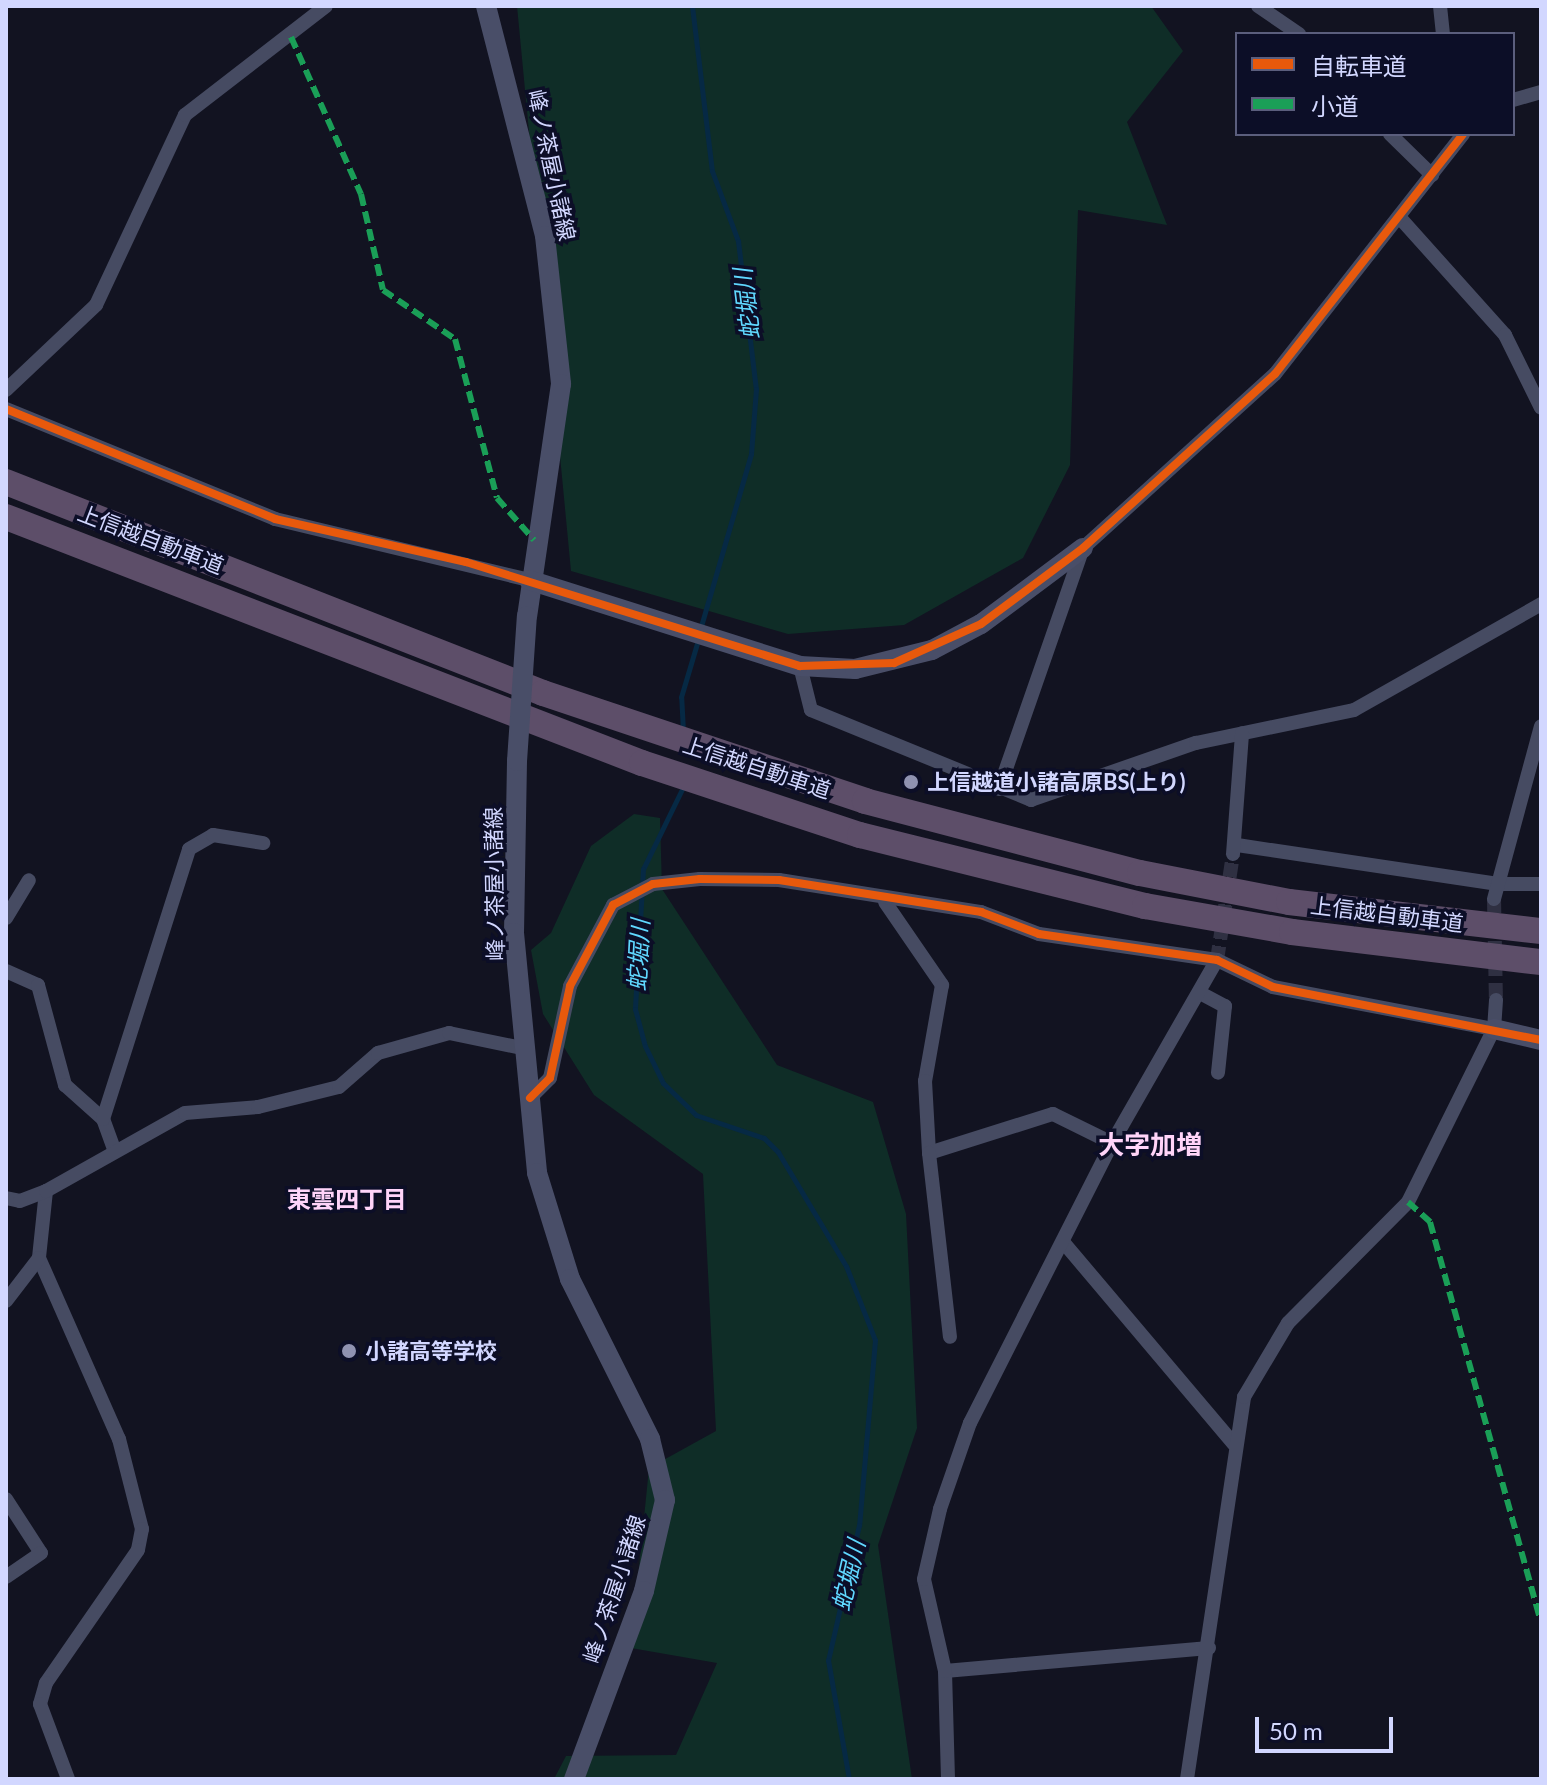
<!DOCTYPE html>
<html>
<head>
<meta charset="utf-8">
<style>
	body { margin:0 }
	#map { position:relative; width:1547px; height:1785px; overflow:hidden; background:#121321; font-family:Lato,"Noto Sans JP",sans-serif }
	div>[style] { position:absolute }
	.green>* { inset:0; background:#0f2d27 }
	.stream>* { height:5px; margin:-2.5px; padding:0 2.5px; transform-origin:2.5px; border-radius:2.5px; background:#062944 }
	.street-tunnel>* { height:14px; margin-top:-7px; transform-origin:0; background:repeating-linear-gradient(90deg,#2f3042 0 14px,transparent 0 21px) }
	.street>* { height:14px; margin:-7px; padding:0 7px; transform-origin:7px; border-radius:7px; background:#464b62 }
	.secondary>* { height:20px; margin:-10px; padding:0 10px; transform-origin:10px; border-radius:10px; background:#494e68 }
	.highway>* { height:26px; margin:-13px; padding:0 13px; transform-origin:13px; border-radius:13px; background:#5d4e69 }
	.secondary-bridge>* { height:20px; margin:-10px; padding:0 10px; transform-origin:10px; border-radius:10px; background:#494e68 }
	.quiet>* { height:6px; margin-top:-3px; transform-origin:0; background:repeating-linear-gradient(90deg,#1a9f57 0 12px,transparent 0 18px) }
	.cycleway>* { height:8px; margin:-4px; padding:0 4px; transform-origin:4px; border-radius:4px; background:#e8590c }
	.dots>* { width:22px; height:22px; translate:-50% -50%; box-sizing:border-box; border:4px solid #0c0e27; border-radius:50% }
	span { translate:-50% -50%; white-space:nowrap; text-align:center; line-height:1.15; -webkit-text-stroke:7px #0c0e27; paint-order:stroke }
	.street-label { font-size:22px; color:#d2d7ff }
	.poi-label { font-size:22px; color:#d2d7ff; font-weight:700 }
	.left { translate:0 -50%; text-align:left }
	.water-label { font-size:24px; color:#60d8ff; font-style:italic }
	.neighbourhood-label { font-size:24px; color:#ffd4f9; font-weight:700 }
	.quarter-label { font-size:26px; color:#ffd4f9; font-weight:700 }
	.frame { position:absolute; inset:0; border:8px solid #d2d7ff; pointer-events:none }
	.legend { position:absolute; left:1235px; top:32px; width:280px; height:104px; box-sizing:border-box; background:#0c0e27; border:2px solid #5b5e7d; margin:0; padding:10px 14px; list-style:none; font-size:24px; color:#d2d7ff }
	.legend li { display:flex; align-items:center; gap:16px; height:40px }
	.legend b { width:40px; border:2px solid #5b5e7d }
	.scale { position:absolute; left:1255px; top:1717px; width:138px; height:36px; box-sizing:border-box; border:4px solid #d2d7ff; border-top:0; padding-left:10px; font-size:24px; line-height:28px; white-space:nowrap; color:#d2d7ff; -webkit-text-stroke:6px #0c0e27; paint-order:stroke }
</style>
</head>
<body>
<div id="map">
	<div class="green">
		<div style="clip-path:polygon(517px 6px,1151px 6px,1183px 51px,1127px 122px,1167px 225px,1078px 210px,1070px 465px,1023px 558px,904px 625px,788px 634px,571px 571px)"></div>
		<div style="clip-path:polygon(634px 814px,660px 818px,662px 889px,777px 1065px,873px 1102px,906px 1214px,917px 1428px,878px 1545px,912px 1779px,554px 1779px,566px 1756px,676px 1755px,717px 1663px,631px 1648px,649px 1468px,716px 1431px,703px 1174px,594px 1095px,543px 1014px,531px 950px,551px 933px,591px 846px)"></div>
	</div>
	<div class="stream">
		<div style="left:692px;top:6px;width:166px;rotate:83.1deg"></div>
		<div style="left:712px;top:171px;width:75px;rotate:69.6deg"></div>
		<div style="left:738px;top:241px;width:149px;rotate:83.1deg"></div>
		<div style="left:756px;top:389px;width:65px;rotate:94.4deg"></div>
		<div style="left:751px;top:454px;width:183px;rotate:106.2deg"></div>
		<div style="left:683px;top:731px;width:34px;rotate:-93deg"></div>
		<div style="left:681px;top:697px;width:59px;rotate:-73.4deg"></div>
		<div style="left:684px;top:785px;width:93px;rotate:116deg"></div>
		<div style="left:643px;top:869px;width:140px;rotate:93.3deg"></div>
		<div style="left:635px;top:1009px;width:38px;rotate:75deg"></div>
		<div style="left:645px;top:1046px;width:41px;rotate:64.1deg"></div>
		<div style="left:663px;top:1083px;width:46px;rotate:44.1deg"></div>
		<div style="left:696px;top:1115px;width:72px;rotate:18.7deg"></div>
		<div style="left:764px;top:1138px;width:20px;rotate:45deg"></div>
		<div style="left:778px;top:1152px;width:133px;rotate:59.2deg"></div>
		<div style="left:846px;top:1266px;width:79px;rotate:68.6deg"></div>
		<div style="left:875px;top:1340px;width:186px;rotate:94.9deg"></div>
		<div style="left:859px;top:1525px;width:139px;rotate:102.9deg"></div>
		<div style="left:828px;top:1660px;width:121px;rotate:80deg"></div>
	</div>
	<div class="street-tunnel">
		<div style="left:1494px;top:899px;width:101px;rotate:88.9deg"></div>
		<div style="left:1217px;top:960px;width:107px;rotate:-81.4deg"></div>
	</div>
	<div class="street">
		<div style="left:1258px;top:6px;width:50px;rotate:34.3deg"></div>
		<div style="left:1440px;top:6px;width:28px;rotate:84deg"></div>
		<div style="left:1513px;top:100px;width:29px;rotate:-16deg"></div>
		<div style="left:1390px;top:134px;width:59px;rotate:44.3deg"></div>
		<div style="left:1401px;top:219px;width:156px;rotate:48.1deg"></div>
		<div style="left:1505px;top:335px;width:81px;rotate:63.7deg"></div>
		<div style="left:6px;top:390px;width:124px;rotate:-43.4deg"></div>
		<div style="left:96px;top:305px;width:210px;rotate:-64.9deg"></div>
		<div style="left:185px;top:115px;width:178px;rotate:-37.7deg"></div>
		<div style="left:6px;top:409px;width:291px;rotate:22.2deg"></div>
		<div style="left:275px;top:519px;width:261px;rotate:13.5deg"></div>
		<div style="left:800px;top:666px;width:45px;rotate:76deg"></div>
		<div style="left:811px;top:710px;width:238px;rotate:22.2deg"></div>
		<div style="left:1031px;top:800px;width:175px;rotate:-19.1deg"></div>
		<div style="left:1196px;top:743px;width:161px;rotate:-11.8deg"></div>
		<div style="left:1354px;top:710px;width:215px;rotate:-29.5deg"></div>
		<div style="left:999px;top:789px;width:255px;rotate:-70.8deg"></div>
		<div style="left:1083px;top:548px;width:259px;rotate:-42.2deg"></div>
		<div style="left:1275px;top:374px;width:305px;rotate:-51.9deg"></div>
		<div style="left:1237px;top:845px;width:264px;rotate:8.5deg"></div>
		<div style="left:1498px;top:884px;width:43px"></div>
		<div style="left:1233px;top:854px;width:121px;rotate:-85.7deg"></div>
		<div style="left:1494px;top:899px;width:179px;rotate:-74.8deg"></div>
		<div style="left:885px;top:902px;width:101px;rotate:55.5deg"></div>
		<div style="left:942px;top:985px;width:97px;rotate:100deg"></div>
		<div style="left:925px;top:1081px;width:72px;rotate:86.8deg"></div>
		<div style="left:929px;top:1153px;width:130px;rotate:-17.5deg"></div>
		<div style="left:1053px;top:1114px;width:66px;rotate:26.2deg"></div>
		<div style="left:6px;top:918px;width:44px;rotate:-58.8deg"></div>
		<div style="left:6px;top:971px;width:35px;rotate:24deg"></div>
		<div style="left:38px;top:985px;width:104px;rotate:74.9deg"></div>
		<div style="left:65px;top:1085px;width:51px;rotate:41.8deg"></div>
		<div style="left:1202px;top:994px;width:26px;rotate:28deg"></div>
		<div style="left:1225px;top:1006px;width:67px;rotate:96deg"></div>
		<div style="left:530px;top:1098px;width:28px;rotate:-45deg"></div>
		<div style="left:550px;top:1078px;width:94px;rotate:-77.7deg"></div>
		<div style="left:570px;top:986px;width:92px;rotate:-62deg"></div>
		<div style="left:613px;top:905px;width:45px;rotate:-27.7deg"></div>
		<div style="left:653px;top:884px;width:47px;rotate:-6.1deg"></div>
		<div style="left:700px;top:879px;width:79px;rotate:0.7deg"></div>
		<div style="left:779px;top:880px;width:205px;rotate:9deg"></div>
		<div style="left:981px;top:912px;width:62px;rotate:20.8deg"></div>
		<div style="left:1039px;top:934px;width:180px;rotate:8.3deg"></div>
		<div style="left:1217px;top:960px;width:62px;rotate:25.7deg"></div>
		<div style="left:1273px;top:987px;width:225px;rotate:10.8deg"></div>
		<div style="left:114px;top:1149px;width:32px;rotate:-110deg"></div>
		<div style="left:103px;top:1119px;width:283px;rotate:-72.3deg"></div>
		<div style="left:189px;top:849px;width:28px;rotate:-30deg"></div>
		<div style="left:213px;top:835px;width:51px;rotate:9.1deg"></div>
		<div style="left:929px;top:1153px;width:185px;rotate:83.5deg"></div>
		<div style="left:46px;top:1191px;width:67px;rotate:96deg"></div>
		<div style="left:39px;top:1258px;width:198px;rotate:66.2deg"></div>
		<div style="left:119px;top:1439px;width:93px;rotate:75.7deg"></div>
		<div style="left:142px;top:1529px;width:21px;rotate:101deg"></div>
		<div style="left:138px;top:1550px;width:162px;rotate:124.7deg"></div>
		<div style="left:46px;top:1683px;width:22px;rotate:106deg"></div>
		<div style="left:40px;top:1704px;width:80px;rotate:69.5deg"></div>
		<div style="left:6px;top:1198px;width:14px;rotate:12deg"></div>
		<div style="left:20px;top:1201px;width:28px;rotate:-21deg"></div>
		<div style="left:46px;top:1191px;width:159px;rotate:-29.3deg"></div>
		<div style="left:185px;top:1113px;width:73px;rotate:-4.7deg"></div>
		<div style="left:258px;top:1107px;width:83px;rotate:-13.9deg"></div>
		<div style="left:339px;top:1087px;width:52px;rotate:-41.1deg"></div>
		<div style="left:378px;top:1053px;width:74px;rotate:-15.7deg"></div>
		<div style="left:449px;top:1033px;width:80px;rotate:11.6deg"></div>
		<div style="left:1064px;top:1243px;width:263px;rotate:49.8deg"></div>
		<div style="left:6px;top:1301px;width:54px;rotate:-52.5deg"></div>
		<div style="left:6px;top:1499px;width:64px;rotate:57.1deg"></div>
		<div style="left:41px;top:1553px;width:42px;rotate:145.6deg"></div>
		<div style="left:945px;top:1671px;width:265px;rotate:-5deg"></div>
		<div style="left:948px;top:1779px;width:108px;rotate:-91.6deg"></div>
		<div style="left:945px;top:1671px;width:94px;rotate:-102.9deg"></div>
		<div style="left:924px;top:1579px;width:72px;rotate:-77.1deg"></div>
		<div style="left:940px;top:1509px;width:91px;rotate:-70.8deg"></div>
		<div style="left:970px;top:1423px;width:314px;rotate:-63.1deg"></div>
		<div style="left:1112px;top:1143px;width:211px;rotate:-60.2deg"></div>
		<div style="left:1187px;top:1779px;width:386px;rotate:-81.5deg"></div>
		<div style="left:1244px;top:1397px;width:86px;rotate:-59.3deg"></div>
		<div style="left:1288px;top:1323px;width:170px;rotate:-45.2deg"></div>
		<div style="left:1408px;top:1202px;width:193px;rotate:-63.6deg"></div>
		<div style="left:1494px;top:1029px;width:29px;rotate:-86deg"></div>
	</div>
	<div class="secondary">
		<div style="left:486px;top:6px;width:237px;rotate:75.6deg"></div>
		<div style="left:545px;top:236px;width:149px;rotate:83.8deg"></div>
		<div style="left:561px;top:384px;width:234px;rotate:98.3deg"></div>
		<div style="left:529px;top:580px;width:284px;rotate:17.6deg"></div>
		<div style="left:800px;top:666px;width:55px;rotate:3.1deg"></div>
		<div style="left:855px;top:669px;width:79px;rotate:-13.9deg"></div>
		<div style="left:932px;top:650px;width:55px;rotate:-28deg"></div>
		<div style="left:981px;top:624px;width:127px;rotate:-36.7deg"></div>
		<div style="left:517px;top:761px;width:172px;rotate:91deg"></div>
		<div style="left:514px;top:933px;width:241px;rotate:84.5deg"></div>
		<div style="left:537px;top:1173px;width:111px;rotate:72.7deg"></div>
		<div style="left:570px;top:1279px;width:179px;rotate:63.4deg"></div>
		<div style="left:650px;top:1439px;width:63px;rotate:76.2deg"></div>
		<div style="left:665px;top:1500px;width:93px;rotate:103deg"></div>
		<div style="left:644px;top:1591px;width:201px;rotate:110.4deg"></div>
		<div style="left:1494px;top:1029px;width:48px;rotate:13.2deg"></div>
	</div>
	<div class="highway">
		<div style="left:6px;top:482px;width:577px;rotate:21.45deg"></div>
		<div style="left:543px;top:693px;width:340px;rotate:18.5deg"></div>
		<div style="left:865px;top:801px;width:284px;rotate:14.7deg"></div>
		<div style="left:1140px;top:873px;width:152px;rotate:11deg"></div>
		<div style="left:1289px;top:902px;width:254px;rotate:6.6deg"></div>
		<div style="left:6px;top:517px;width:682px;rotate:21.15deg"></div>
		<div style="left:642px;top:763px;width:230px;rotate:18.3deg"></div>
		<div style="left:860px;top:835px;width:294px;rotate:14deg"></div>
		<div style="left:1145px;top:906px;width:149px;rotate:10deg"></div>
		<div style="left:1292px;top:932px;width:251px;rotate:6.9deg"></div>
	</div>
	<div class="secondary-bridge">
		<div style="left:517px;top:761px;width:145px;rotate:-86.1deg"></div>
	</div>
	<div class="quiet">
		<div style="left:291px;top:37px;width:172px;rotate:66deg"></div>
		<div style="left:361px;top:194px;width:98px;rotate:77.1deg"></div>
		<div style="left:383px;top:290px;width:87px;rotate:34.2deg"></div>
		<div style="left:455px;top:339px;width:164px;rotate:75.2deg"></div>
		<div style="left:497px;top:498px;width:56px;rotate:48.6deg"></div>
		<div style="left:1408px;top:1202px;width:30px;rotate:42deg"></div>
		<div style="left:1430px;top:1222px;width:414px;rotate:74.5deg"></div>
	</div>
	<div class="cycleway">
		<div style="left:6px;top:409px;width:291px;rotate:22.2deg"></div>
		<div style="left:275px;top:519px;width:196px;rotate:12.7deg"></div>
		<div style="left:466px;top:562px;width:350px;rotate:17.3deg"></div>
		<div style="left:800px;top:666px;width:94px;rotate:-1.8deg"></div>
		<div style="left:894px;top:663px;width:95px;rotate:-24.1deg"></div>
		<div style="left:981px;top:624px;width:127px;rotate:-36.7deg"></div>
		<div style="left:1083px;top:548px;width:259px;rotate:-42.2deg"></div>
		<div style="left:1275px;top:374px;width:305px;rotate:-51.9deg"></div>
		<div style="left:530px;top:1098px;width:28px;rotate:-45deg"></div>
		<div style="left:550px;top:1078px;width:94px;rotate:-77.7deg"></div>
		<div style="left:570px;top:986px;width:92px;rotate:-62deg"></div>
		<div style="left:613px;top:905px;width:45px;rotate:-27.7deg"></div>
		<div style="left:653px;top:884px;width:47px;rotate:-6.1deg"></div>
		<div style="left:700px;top:879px;width:79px;rotate:0.7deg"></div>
		<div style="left:779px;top:880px;width:205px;rotate:9deg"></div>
		<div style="left:981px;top:912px;width:62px;rotate:20.8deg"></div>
		<div style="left:1039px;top:934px;width:180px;rotate:8.3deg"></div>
		<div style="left:1217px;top:960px;width:62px;rotate:25.7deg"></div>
		<div style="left:1273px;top:987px;width:273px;rotate:11.2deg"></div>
	</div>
	<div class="dots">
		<div style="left:911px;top:782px;background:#8f92b1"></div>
		<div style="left:349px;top:1351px;background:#8f92b1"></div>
	</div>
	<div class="street-label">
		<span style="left:552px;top:165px;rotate:78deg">峰ノ茶屋小諸線</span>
		<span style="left:151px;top:539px;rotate:21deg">上信越自動車道</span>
		<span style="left:757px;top:767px;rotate:18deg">上信越自動車道</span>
		<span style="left:494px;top:884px;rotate:-91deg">峰ノ茶屋小諸線</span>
		<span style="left:1387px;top:914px;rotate:7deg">上信越自動車道</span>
		<span style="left:614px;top:1589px;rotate:-72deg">峰ノ茶屋小諸線</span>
	</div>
	<div class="poi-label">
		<span class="left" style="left:927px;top:782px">上信越道小諸高原BS(上り)</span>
		<span class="left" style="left:365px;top:1351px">小諸高等学校</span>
	</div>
	<div class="water-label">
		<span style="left:746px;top:304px;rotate:-97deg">蛇堀川</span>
		<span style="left:638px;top:955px;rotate:-87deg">蛇堀川</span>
		<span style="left:848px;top:1575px;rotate:-77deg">蛇堀川</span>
	</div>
	<div class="neighbourhood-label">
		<span style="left:347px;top:1199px">東雲四丁目</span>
	</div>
	<div class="quarter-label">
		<span style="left:1150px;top:1145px">大字加増</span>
	</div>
	<div class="frame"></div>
	<ul class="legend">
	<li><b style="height:10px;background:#e8590c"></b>自転車道</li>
	<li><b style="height:10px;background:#1a9f57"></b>小道</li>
	</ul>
	<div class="scale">50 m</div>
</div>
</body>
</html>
